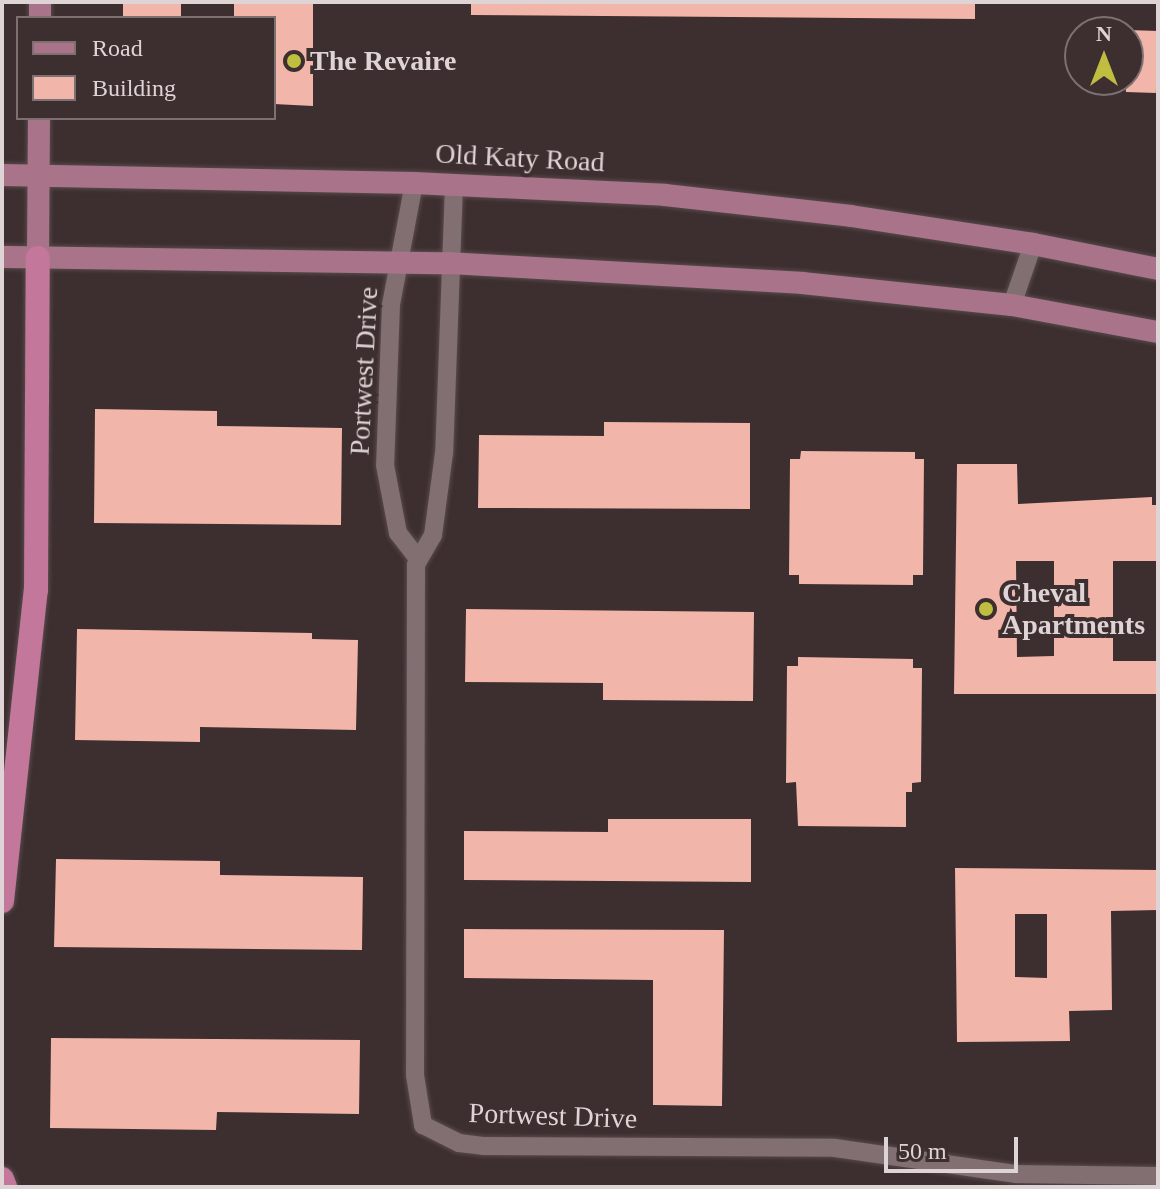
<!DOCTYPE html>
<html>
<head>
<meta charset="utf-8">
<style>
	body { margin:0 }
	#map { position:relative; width:1160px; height:1189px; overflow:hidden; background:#3d2e2f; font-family:Georgia,serif }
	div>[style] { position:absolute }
	.building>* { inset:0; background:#f2b5aa; transform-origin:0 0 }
	.roads { filter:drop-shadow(0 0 2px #584b4d) drop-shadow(0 0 2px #584b4d) }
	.minor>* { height:18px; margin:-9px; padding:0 9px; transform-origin:9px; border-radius:9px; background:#816f71 }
	.major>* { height:22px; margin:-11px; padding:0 11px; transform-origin:11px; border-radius:11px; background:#a9748a }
	.highway>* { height:24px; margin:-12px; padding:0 12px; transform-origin:12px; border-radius:12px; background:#c3779b }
	.dots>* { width:22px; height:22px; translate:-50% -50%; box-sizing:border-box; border:4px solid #3d2e2f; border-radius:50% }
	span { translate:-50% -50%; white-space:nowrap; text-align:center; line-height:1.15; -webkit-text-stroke:8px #3d2e2f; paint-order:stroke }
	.poi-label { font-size:28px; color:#ded4d5; font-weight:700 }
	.left { translate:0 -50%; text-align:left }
	.street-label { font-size:28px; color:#ded4d5 }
	.frame { position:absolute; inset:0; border:4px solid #ded4d5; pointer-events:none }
	.legend { position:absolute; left:16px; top:16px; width:260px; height:104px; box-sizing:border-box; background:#3d2e2f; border:2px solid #7d7071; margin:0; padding:10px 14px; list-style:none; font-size:24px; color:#ded4d5 }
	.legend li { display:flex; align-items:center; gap:16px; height:40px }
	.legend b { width:40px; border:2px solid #7d7071 }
	.north { position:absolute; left:1064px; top:16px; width:80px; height:80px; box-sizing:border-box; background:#3d2e2f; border:2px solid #7d7071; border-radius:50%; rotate:0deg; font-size:22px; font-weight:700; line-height:32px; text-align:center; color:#ded4d5 }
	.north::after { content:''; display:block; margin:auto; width:28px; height:36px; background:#bfbe41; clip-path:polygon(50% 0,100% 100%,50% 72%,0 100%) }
	.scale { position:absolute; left:884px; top:1137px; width:134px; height:36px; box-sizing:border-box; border:4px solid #ded4d5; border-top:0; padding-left:10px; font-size:24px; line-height:28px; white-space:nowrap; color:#ded4d5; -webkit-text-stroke:6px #3d2e2f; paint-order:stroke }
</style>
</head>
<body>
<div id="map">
	<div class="building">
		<div style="left:123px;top:2px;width:58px;height:16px"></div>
		<div style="clip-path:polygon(234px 2px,313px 2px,313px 106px,274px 104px,274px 18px,234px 18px)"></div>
		<div style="clip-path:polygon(471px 2px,975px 2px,975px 19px,471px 15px)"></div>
		<div style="left:1128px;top:30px;width:30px;height:62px;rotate:2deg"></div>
		<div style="clip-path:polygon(95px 409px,217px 411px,217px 426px,342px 428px,341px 525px,94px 523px)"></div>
		<div style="clip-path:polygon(604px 422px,750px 423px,750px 509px,478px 508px,479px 435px,604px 436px)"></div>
		<div style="clip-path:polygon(801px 451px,915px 452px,915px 459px,924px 459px,923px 575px,913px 575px,913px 585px,799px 584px,799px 575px,789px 575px,790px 459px,800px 459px)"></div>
		<div style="clip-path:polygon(evenodd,957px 464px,1017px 464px,1018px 504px,1152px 497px,1152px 505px,1158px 505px,1158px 561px,1113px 561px,1113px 661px,1158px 661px,1158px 694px,954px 694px,957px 464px,1016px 561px,1054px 561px,1054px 656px,1017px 657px,1016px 561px)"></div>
		<div style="clip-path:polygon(466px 609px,754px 612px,753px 701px,603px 700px,603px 683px,465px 682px)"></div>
		<div style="clip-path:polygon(77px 629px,312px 633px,312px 639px,358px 640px,356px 730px,200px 727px,200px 742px,75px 740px)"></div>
		<div style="clip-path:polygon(798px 657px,913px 659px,913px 668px,922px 668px,921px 782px,912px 783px,912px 792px,906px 792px,906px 827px,798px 826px,796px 782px,786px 783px,787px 666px,798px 666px)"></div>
		<div style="clip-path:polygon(608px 819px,751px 819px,751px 882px,464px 880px,464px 831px,608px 832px)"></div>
		<div style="clip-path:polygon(56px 859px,220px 861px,220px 875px,363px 877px,362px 950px,54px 947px)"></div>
		<div style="clip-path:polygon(evenodd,955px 868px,1158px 870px,1158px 910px,1111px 911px,1112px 1010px,1069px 1011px,1070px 1041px,957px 1042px,955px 868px,1015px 914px,1047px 914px,1047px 978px,1015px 977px,1015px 914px)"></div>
		<div style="clip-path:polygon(464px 929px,724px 930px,722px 1106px,653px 1105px,653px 980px,464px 978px)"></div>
		<div style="clip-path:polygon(51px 1038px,360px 1040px,359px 1114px,217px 1112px,216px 1130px,50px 1128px)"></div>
	</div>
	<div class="roads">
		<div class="minor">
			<div style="left:414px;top:183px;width:124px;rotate:100.7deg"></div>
			<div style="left:391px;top:305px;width:160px;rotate:92.1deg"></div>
			<div style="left:385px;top:465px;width:69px;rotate:79.2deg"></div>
			<div style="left:398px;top:533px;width:29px;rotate:52deg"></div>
			<div style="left:454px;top:185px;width:268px;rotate:92.1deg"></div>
			<div style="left:444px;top:453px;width:83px;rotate:97.6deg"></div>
			<div style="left:433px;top:535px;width:34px;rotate:120deg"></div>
			<div style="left:416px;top:564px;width:511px;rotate:90.11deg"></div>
			<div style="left:415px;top:1075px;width:51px;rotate:80.9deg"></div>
			<div style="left:423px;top:1125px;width:40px;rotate:26.6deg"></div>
			<div style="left:459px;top:1143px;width:24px;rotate:7deg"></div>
			<div style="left:483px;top:1146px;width:352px;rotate:0.3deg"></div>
			<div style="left:835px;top:1148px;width:182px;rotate:8.2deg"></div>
			<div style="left:1015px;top:1174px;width:143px;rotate:0.8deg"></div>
			<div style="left:1012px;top:305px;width:65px;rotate:-71deg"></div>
		</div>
		<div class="major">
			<div style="left:40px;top:2px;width:16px;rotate:90deg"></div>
			<div style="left:2px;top:175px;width:412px;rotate:1.1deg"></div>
			<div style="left:414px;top:183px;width:251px;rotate:2.7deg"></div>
			<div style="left:665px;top:195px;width:187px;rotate:6.4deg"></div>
			<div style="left:851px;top:216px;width:184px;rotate:8.7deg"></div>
			<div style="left:1033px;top:244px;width:127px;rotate:11.3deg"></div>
			<div style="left:2px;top:257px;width:446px;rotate:0.8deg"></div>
			<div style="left:448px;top:263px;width:355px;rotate:3.2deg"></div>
			<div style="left:802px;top:283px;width:211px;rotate:6deg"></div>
			<div style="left:1012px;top:305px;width:148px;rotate:10.5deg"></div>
			<div style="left:38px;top:258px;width:140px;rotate:-89.6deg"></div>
		</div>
		<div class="highway">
			<div style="left:2px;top:901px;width:313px;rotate:-83.8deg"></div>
			<div style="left:36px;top:590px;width:332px;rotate:-89.7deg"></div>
			<div style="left:2px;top:1179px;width:9px;rotate:69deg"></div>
		</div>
	</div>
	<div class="dots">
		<div style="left:294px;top:61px;background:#bfbe41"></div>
		<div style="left:986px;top:609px;background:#bfbe41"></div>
	</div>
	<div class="poi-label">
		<span class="left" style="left:310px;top:61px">The Revaire</span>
		<span class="left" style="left:1002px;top:609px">Cheval<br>Apartments</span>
	</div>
	<div class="street-label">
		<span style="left:520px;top:158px;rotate:3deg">Old Katy Road</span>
		<span style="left:364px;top:371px;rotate:-87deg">Portwest Drive</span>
		<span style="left:553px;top:1116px;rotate:2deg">Portwest Drive</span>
	</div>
	<div class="frame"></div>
	<ul class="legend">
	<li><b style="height:10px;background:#a9748a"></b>Road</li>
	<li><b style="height:22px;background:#f2b5aa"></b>Building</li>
	</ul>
	<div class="north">N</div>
	<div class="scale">50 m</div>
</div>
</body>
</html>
